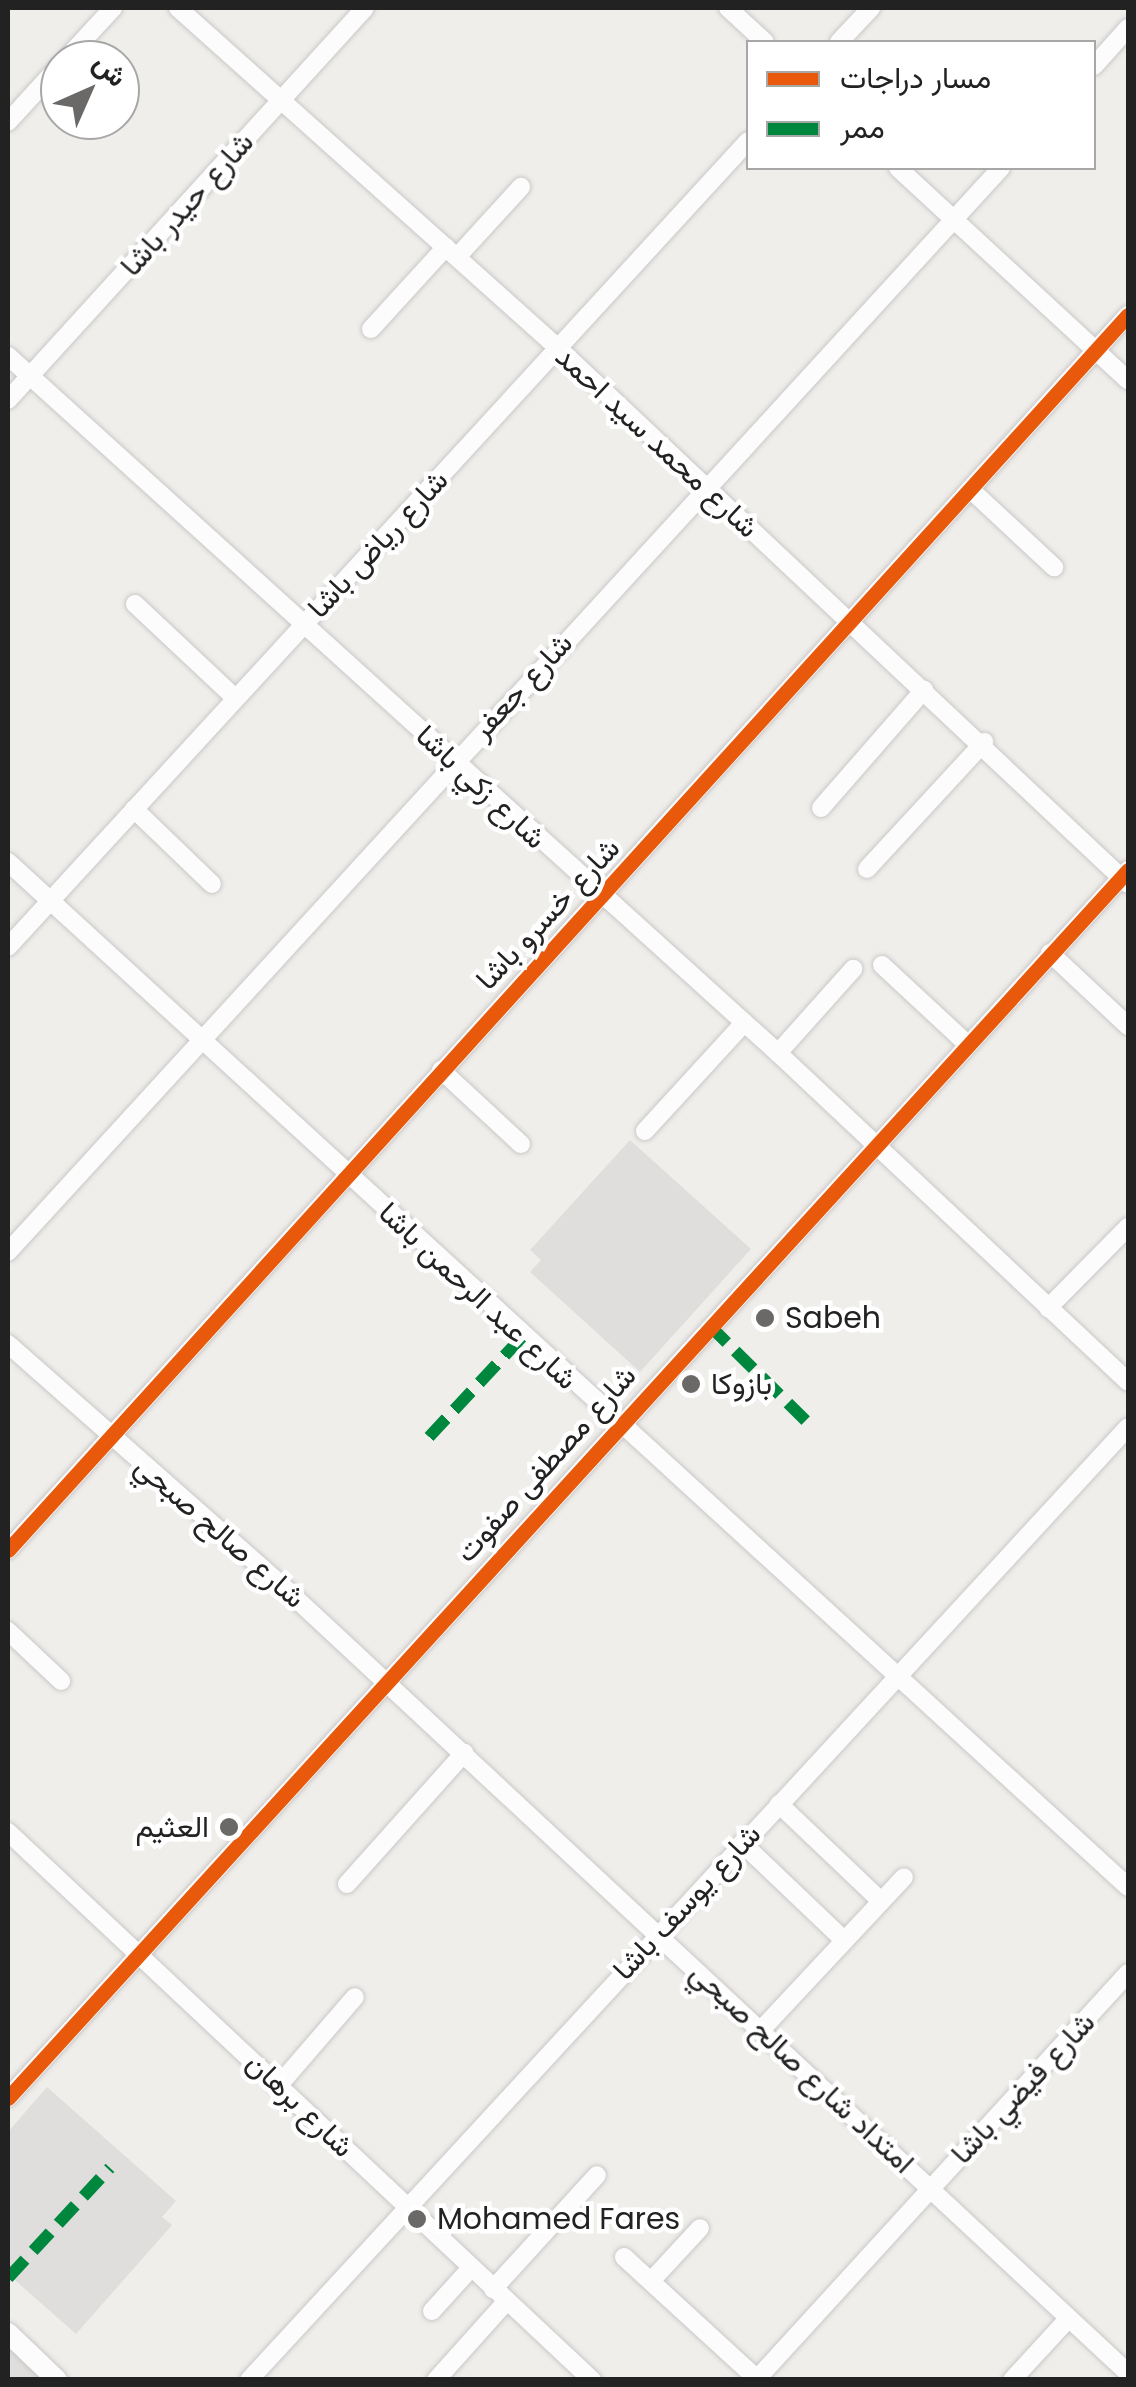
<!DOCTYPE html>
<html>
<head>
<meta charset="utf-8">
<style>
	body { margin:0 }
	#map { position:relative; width:1136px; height:2387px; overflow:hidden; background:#f0eeeb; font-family:Poppins,Vazirmatn,sans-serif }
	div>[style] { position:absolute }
	.residential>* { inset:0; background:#dfdedc }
	.roads { filter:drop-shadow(0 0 2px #c9c8c7) drop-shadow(0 0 2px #c9c8c7) }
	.minor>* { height:18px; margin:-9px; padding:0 9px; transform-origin:9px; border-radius:9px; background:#fdfcfc }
	.tertiary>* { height:20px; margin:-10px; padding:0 10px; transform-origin:10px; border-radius:10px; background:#fdfcfc }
	.quiet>* { height:12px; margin-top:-6px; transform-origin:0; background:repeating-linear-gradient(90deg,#00873e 0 25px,transparent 0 37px) }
	.cycleway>* { height:15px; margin:-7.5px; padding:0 7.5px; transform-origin:7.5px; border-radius:7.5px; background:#e8590c }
	.dots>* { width:28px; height:28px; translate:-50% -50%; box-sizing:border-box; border:5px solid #fff; border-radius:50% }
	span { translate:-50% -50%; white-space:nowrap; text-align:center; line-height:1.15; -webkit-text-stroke:9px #fff; paint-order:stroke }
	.street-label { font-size:30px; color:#222 }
	.poi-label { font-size:30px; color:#222 }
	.left { translate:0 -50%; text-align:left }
	.right { translate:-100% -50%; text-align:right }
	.frame { position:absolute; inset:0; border:10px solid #222; pointer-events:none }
	.legend { position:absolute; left:746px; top:40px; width:350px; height:130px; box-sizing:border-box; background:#fff; border:2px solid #a7a7a7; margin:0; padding:12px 18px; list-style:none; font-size:30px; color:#222 }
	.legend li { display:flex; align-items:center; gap:20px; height:50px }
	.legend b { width:50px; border:2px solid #a7a7a7 }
	.north { position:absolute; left:40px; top:40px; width:100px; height:100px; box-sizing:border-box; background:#fff; border:2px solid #a7a7a7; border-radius:50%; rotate:45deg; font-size:28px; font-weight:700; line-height:40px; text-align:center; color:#222 }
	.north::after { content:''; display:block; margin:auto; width:35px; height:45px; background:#6a6968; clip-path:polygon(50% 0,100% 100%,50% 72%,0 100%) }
</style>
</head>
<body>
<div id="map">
	<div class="residential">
		<div style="clip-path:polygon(630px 1140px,751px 1249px,640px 1372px,530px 1272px,541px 1260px,530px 1250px)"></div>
		<div style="clip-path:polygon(47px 2087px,176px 2201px,162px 2217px,172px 2225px,76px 2334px,8px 2274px,8px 2132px)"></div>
		<div style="clip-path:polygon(8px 2322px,69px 2379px,8px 2379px)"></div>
	</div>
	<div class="roads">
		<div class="minor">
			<div style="left:178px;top:8px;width:510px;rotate:41.82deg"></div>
			<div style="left:558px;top:348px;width:782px;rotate:43.24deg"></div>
			<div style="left:728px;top:8px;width:50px;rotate:42.6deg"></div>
			<div style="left:839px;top:42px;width:47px;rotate:-46.7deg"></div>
			<div style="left:65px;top:60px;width:71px;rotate:-47.3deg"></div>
			<div style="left:1094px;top:66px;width:51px;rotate:-48.2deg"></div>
			<div style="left:8px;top:122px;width:77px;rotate:-47.6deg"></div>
			<div style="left:898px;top:168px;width:313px;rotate:42.7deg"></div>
			<div style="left:457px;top:257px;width:95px;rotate:-47.6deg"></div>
			<div style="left:371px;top:329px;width:111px;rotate:-47.6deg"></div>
			<div style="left:8px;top:356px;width:1039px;rotate:42.15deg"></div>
			<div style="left:778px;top:1053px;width:480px;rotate:43.2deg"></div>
			<div style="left:8px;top:400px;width:530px;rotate:-47.68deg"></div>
			<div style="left:970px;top:489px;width:115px;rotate:42.9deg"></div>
			<div style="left:135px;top:604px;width:137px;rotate:43.2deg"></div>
			<div style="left:821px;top:808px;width:157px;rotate:-48.9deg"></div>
			<div style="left:134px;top:809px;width:108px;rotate:43.9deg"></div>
			<div style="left:8px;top:862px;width:1518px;rotate:42.46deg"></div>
			<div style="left:867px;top:869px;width:173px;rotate:-47.3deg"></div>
			<div style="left:8px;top:947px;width:1094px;rotate:-47.44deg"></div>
			<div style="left:1050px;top:953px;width:107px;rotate:43.1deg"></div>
			<div style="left:882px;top:965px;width:116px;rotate:42.9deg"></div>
			<div style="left:778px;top:1053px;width:113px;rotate:-48.2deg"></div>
			<div style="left:441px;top:1070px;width:109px;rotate:42.8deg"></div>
			<div style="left:645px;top:1131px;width:147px;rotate:-47.5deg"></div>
			<div style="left:8px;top:1252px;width:1470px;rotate:-47.51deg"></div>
			<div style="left:1048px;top:1308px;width:114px;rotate:-45.4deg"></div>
			<div style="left:8px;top:1344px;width:376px;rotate:41.4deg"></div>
			<div style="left:290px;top:1593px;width:1145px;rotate:42.95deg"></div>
			<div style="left:8px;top:1550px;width:1667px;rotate:-47.8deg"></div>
			<div style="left:8px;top:1631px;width:73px;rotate:43.3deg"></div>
			<div style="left:779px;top:1804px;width:141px;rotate:43.6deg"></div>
			<div style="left:8px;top:1832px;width:801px;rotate:43.18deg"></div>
			<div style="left:742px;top:1843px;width:141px;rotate:43.6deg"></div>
			<div style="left:347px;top:1884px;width:176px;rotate:-48.2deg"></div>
			<div style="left:761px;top:2030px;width:209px;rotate:-46.9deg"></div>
			<div style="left:279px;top:2085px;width:116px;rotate:-49.2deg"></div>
			<div style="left:8px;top:2098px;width:1662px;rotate:-47.63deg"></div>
			<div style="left:624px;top:2257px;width:180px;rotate:42.5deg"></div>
			<div style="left:651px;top:2281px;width:72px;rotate:-47.2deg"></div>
			<div style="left:493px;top:2289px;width:154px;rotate:-47.6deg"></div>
			<div style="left:432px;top:2311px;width:58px;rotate:-47.8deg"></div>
			<div style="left:249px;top:2380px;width:1296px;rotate:-47.31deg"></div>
			<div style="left:436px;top:2380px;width:106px;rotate:-48.1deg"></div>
			<div style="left:756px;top:2380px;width:551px;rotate:-47.57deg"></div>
			<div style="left:1012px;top:2380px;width:84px;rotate:-47.4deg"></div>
		</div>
		<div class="tertiary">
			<div style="left:8px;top:2333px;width:68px;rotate:43.8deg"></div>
		</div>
	</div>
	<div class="quiet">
		<div style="left:709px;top:1325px;width:138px;rotate:44.7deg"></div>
		<div style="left:429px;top:1437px;width:137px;rotate:-47.1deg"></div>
		<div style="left:8px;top:2278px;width:150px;rotate:-47.2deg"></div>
	</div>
	<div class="cycleway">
		<div style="left:8px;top:1550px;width:1667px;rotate:-47.8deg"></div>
		<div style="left:8px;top:2098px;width:1662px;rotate:-47.63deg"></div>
	</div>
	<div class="dots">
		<div style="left:765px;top:1318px;background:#6a6968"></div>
		<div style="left:691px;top:1384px;background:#6a6968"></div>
		<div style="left:229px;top:1827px;background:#6a6968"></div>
		<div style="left:417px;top:2219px;background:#6a6968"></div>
	</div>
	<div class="street-label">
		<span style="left:187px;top:204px;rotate:-48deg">شارع حيدر باشا</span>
		<span style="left:657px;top:442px;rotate:43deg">شارع محمد سيد احمد</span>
		<span style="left:378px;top:544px;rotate:-47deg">شارع رياض باشا</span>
		<span style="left:522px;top:686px;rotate:-47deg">شارع جعفر</span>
		<span style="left:481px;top:787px;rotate:43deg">شارع زكي باشا</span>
		<span style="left:548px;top:914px;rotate:-47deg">شارع خسرو باشا</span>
		<span style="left:478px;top:1296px;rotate:43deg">شارع عبد الرحمن باشا</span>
		<span style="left:546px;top:1464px;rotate:-48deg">شارع مصطفى صفوت</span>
		<span style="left:220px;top:1532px;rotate:41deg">شارع صالح صبحي</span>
		<span style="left:687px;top:1902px;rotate:-47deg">شارع يوسف باشا</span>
		<span style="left:802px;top:2068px;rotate:43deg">امتداد شارع صالح صبحي</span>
		<span style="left:1023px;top:2088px;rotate:-47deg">شارع فيضي باشا</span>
		<span style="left:300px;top:2105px;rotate:44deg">شارع برهان</span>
	</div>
	<div class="poi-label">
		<span class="left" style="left:785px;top:1318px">Sabeh</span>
		<span class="left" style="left:711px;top:1384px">بازوكا</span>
		<span class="right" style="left:209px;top:1827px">العثيم</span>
		<span class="left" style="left:437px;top:2219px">Mohamed Fares</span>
	</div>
	<div class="frame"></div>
	<ul class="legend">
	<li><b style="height:12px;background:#e8590c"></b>مسار دراجات</li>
	<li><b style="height:12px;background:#00873e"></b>ممر</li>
	</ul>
	<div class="north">ش</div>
</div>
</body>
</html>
